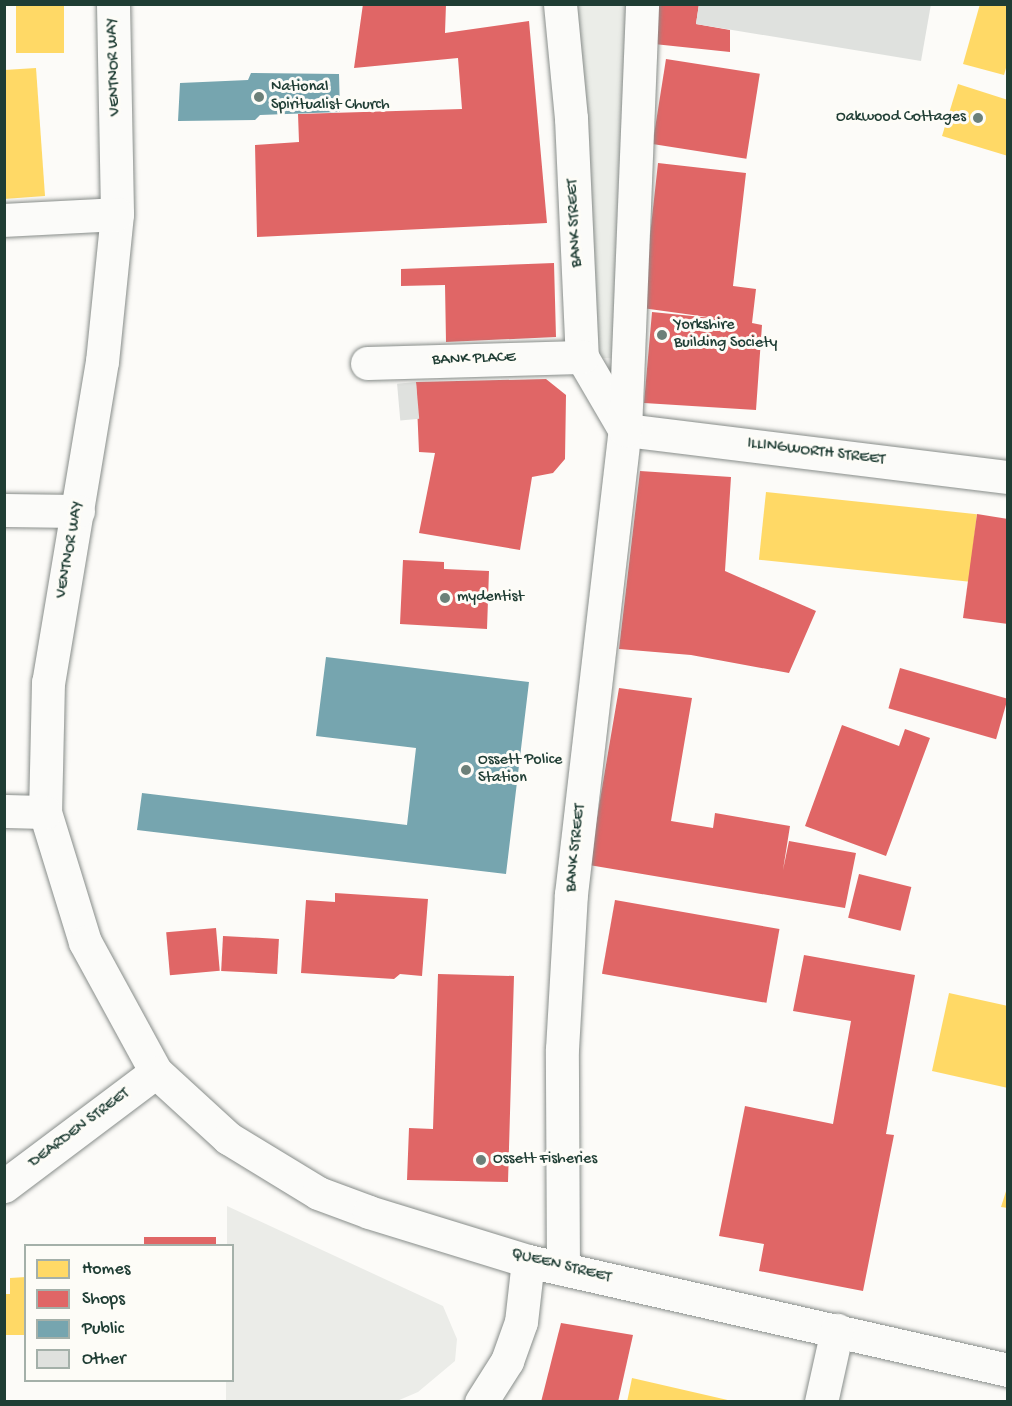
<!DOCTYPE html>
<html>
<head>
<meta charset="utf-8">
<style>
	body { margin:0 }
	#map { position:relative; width:1012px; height:1406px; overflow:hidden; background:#fcfbf8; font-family:"Gochi Hand",sans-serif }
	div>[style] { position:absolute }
	.built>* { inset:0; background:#ebede8 }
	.green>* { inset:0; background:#ebece8 }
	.homes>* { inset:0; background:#ffd966; transform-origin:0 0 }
	.shops>* { inset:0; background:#e06666; transform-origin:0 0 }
	.public>* { inset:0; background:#76a5af }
	.building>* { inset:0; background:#dfe1de; transform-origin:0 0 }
	.roads { filter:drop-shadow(0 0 2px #888d8a) drop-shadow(0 0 2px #888d8a) }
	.minor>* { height:33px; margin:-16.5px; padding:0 16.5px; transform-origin:16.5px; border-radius:16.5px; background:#fbfbf9 }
	.dots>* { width:16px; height:16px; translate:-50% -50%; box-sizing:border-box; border:3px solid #fdfcf7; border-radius:50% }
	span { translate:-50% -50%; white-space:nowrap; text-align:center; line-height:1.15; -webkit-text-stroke:6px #fdfcf7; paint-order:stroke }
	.street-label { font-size:16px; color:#1f3d34 }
	.poi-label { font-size:16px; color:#1f3d34 }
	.left { translate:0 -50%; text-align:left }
	.right { translate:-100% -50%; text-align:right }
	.frame { position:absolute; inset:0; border:6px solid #1f3d34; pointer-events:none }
	.legend { position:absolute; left:24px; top:1244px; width:210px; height:138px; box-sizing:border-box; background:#fdfcf7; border:2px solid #a4b0a9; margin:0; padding:8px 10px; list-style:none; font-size:18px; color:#1f3d34 }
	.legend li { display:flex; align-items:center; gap:12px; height:30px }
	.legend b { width:30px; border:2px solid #a4b0a9 }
</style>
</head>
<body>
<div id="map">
	<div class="built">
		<div style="clip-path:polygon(561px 5px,642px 5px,625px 359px,582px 357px)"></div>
	</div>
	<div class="green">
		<div style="clip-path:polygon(227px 1206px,443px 1306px,457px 1339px,455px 1361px,418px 1392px,397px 1401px,226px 1401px,226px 1381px,232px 1380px,232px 1246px,227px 1245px)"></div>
	</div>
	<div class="homes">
		<div style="left:16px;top:4px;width:48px;height:49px"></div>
		<div style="clip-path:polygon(980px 4px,1008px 4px,1008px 61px,1004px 75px,963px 64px)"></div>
		<div style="clip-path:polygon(36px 68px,45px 196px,4px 199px,4px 70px)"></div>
		<div style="clip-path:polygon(958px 84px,1008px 100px,1008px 156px,942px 136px)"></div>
		<div style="left:766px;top:492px;width:212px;height:68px;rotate:6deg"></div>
		<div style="clip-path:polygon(949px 993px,1008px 1006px,1008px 1088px,932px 1071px)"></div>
		<div style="clip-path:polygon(1008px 1185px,1008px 1208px,1001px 1207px)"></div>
		<div style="clip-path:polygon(26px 1277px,26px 1335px,4px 1335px,4px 1294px,10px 1294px,10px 1278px)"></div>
		<div style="clip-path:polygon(632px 1378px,732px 1401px,732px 1402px,627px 1402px)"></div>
	</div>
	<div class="shops">
		<div style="clip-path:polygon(363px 4px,446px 4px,445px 33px,529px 21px,547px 223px,257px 237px,255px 145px,299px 142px,298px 114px,462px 109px,458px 58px,354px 68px)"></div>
		<div style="clip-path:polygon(659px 4px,699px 4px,696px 24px,730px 30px,730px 52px,654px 44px)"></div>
		<div style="left:666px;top:59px;width:95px;height:86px;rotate:9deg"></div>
		<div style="clip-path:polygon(658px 163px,746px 173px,733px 286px,756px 289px,752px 323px,762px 325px,756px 410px,644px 403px,652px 312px,722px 319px,642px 308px)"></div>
		<div style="clip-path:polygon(554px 263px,556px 337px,446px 342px,445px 285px,401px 286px,401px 269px)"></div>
		<div style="clip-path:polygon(546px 379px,566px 395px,565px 459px,553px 473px,532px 477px,520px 550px,419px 533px,435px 453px,419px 452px,416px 382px)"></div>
		<div style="clip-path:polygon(640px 471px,731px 477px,725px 571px,816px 611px,789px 673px,691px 655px,619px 649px)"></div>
		<div style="clip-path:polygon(977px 514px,1008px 519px,1008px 624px,963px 618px)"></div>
		<div style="clip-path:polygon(403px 560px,444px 562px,444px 569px,489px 571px,487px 629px,400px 624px)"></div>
		<div style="left:900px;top:668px;width:112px;height:42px;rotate:16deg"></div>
		<div style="clip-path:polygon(619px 688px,692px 698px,671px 821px,713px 828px,715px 813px,790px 826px,783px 870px,789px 841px,856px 853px,845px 908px,589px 865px)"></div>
		<div style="clip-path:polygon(842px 725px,899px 746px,905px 729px,930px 738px,886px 856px,805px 826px)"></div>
		<div style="left:859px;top:874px;width:54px;height:45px;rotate:14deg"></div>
		<div style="clip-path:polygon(335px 893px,428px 899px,422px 976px,400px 974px,394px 979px,301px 973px,306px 900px,335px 902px)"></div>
		<div style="left:615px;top:900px;width:167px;height:75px;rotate:10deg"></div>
		<div style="left:216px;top:928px;width:43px;height:50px;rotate:85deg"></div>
		<div style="left:223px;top:936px;width:56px;height:35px;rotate:3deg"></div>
		<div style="clip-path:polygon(804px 955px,915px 975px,886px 1134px,894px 1135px,863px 1291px,759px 1271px,764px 1244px,719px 1236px,745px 1106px,833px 1124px,851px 1021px,793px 1011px)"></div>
		<div style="clip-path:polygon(438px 974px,514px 976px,508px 1182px,407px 1180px,409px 1128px,433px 1129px)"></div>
		<div style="left:144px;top:1237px;width:72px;height:9px"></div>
		<div style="clip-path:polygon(561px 1323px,633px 1335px,618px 1402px,541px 1402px)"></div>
	</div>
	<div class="public">
		<div style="clip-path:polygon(251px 73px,339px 74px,340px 112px,260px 115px,255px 120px,178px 121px,180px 83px,248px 80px)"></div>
		<div style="clip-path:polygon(326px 657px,529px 682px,506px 874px,137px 830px,142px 793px,407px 825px,416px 748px,316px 736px)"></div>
	</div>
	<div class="building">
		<div style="clip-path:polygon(699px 4px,931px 4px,921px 61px,696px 24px)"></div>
		<div style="left:416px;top:382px;width:37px;height:19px;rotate:85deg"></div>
	</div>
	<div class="roads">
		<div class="minor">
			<div style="left:113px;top:4px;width:210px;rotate:88.9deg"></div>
			<div style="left:117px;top:214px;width:148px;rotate:95.8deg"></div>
			<div style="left:102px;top:361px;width:326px;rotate:99.5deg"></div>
			<div style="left:48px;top:682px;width:130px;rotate:91.3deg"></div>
			<div style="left:45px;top:812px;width:136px;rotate:72.9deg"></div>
			<div style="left:85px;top:942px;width:148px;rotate:61.4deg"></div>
			<div style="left:156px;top:1072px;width:98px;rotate:42.5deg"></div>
			<div style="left:228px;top:1138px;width:105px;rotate:31.4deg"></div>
			<div style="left:318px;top:1193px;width:54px;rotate:20.4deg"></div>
			<div style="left:369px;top:1212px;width:166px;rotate:17.1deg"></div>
			<div style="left:528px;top:1261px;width:492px;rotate:12.8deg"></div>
			<div style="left:560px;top:4px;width:115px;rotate:84.5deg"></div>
			<div style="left:571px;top:118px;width:239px;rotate:87.4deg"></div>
			<div style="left:582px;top:357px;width:83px;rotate:59.7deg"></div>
			<div style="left:4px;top:220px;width:113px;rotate:-3deg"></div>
			<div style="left:367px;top:363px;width:215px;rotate:-1.6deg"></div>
			<div style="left:625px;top:430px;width:386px;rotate:7deg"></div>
			<div style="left:4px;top:510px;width:74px;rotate:0.8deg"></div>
			<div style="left:4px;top:811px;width:41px;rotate:1.4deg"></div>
			<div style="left:4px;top:1186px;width:190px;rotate:-36.9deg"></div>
			<div style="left:563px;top:1269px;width:220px;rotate:-90.3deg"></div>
			<div style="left:562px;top:1049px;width:155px;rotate:-86.7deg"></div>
			<div style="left:571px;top:894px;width:467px;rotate:-83.4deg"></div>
			<div style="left:625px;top:430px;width:426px;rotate:-87.7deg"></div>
			<div style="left:481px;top:1402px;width:49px;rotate:-57.6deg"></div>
			<div style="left:507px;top:1361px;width:41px;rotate:-70.3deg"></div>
			<div style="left:521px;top:1322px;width:61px;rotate:-83.5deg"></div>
			<div style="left:821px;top:1402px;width:74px;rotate:-77.5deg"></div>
		</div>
	</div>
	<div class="dots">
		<div style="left:259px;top:97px;background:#6c8079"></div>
		<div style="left:978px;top:118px;background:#6c8079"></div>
		<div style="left:662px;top:335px;background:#6c8079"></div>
		<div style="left:445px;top:598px;background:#6c8079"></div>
		<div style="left:466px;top:770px;background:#6c8079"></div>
		<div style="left:481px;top:1160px;background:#6c8079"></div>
	</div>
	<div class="street-label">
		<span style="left:115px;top:67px;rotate:-92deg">VENTNOR WAY</span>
		<span style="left:576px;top:223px;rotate:-93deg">BANK STREET</span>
		<span style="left:474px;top:360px;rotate:-2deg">BANK PLACE</span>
		<span style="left:816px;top:453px;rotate:7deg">ILLINGWORTH STREET</span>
		<span style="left:71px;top:550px;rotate:-80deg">VENTNOR WAY</span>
		<span style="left:577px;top:848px;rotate:-84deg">BANK STREET</span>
		<span style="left:80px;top:1129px;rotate:-37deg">DEARDEN STREET</span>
		<span style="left:561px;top:1267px;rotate:14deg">QUEEN STREET</span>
	</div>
	<div class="poi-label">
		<span class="left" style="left:271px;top:97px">National<br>Spiritualist Church</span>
		<span class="right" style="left:966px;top:118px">Oakwood Cottages</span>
		<span class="left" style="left:674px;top:335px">Yorkshire<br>Building Society</span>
		<span class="left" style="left:457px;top:598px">mydentist</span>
		<span class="left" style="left:478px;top:770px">Ossett Police<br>Station</span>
		<span class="left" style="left:493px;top:1160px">Ossett Fisheries</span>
	</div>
	<div class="frame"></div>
	<ul class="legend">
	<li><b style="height:16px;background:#ffd966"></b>Homes</li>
	<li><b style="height:16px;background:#e06666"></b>Shops</li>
	<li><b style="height:16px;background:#76a5af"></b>Public</li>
	<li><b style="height:16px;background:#dfe1de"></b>Other</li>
	</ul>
</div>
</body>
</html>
